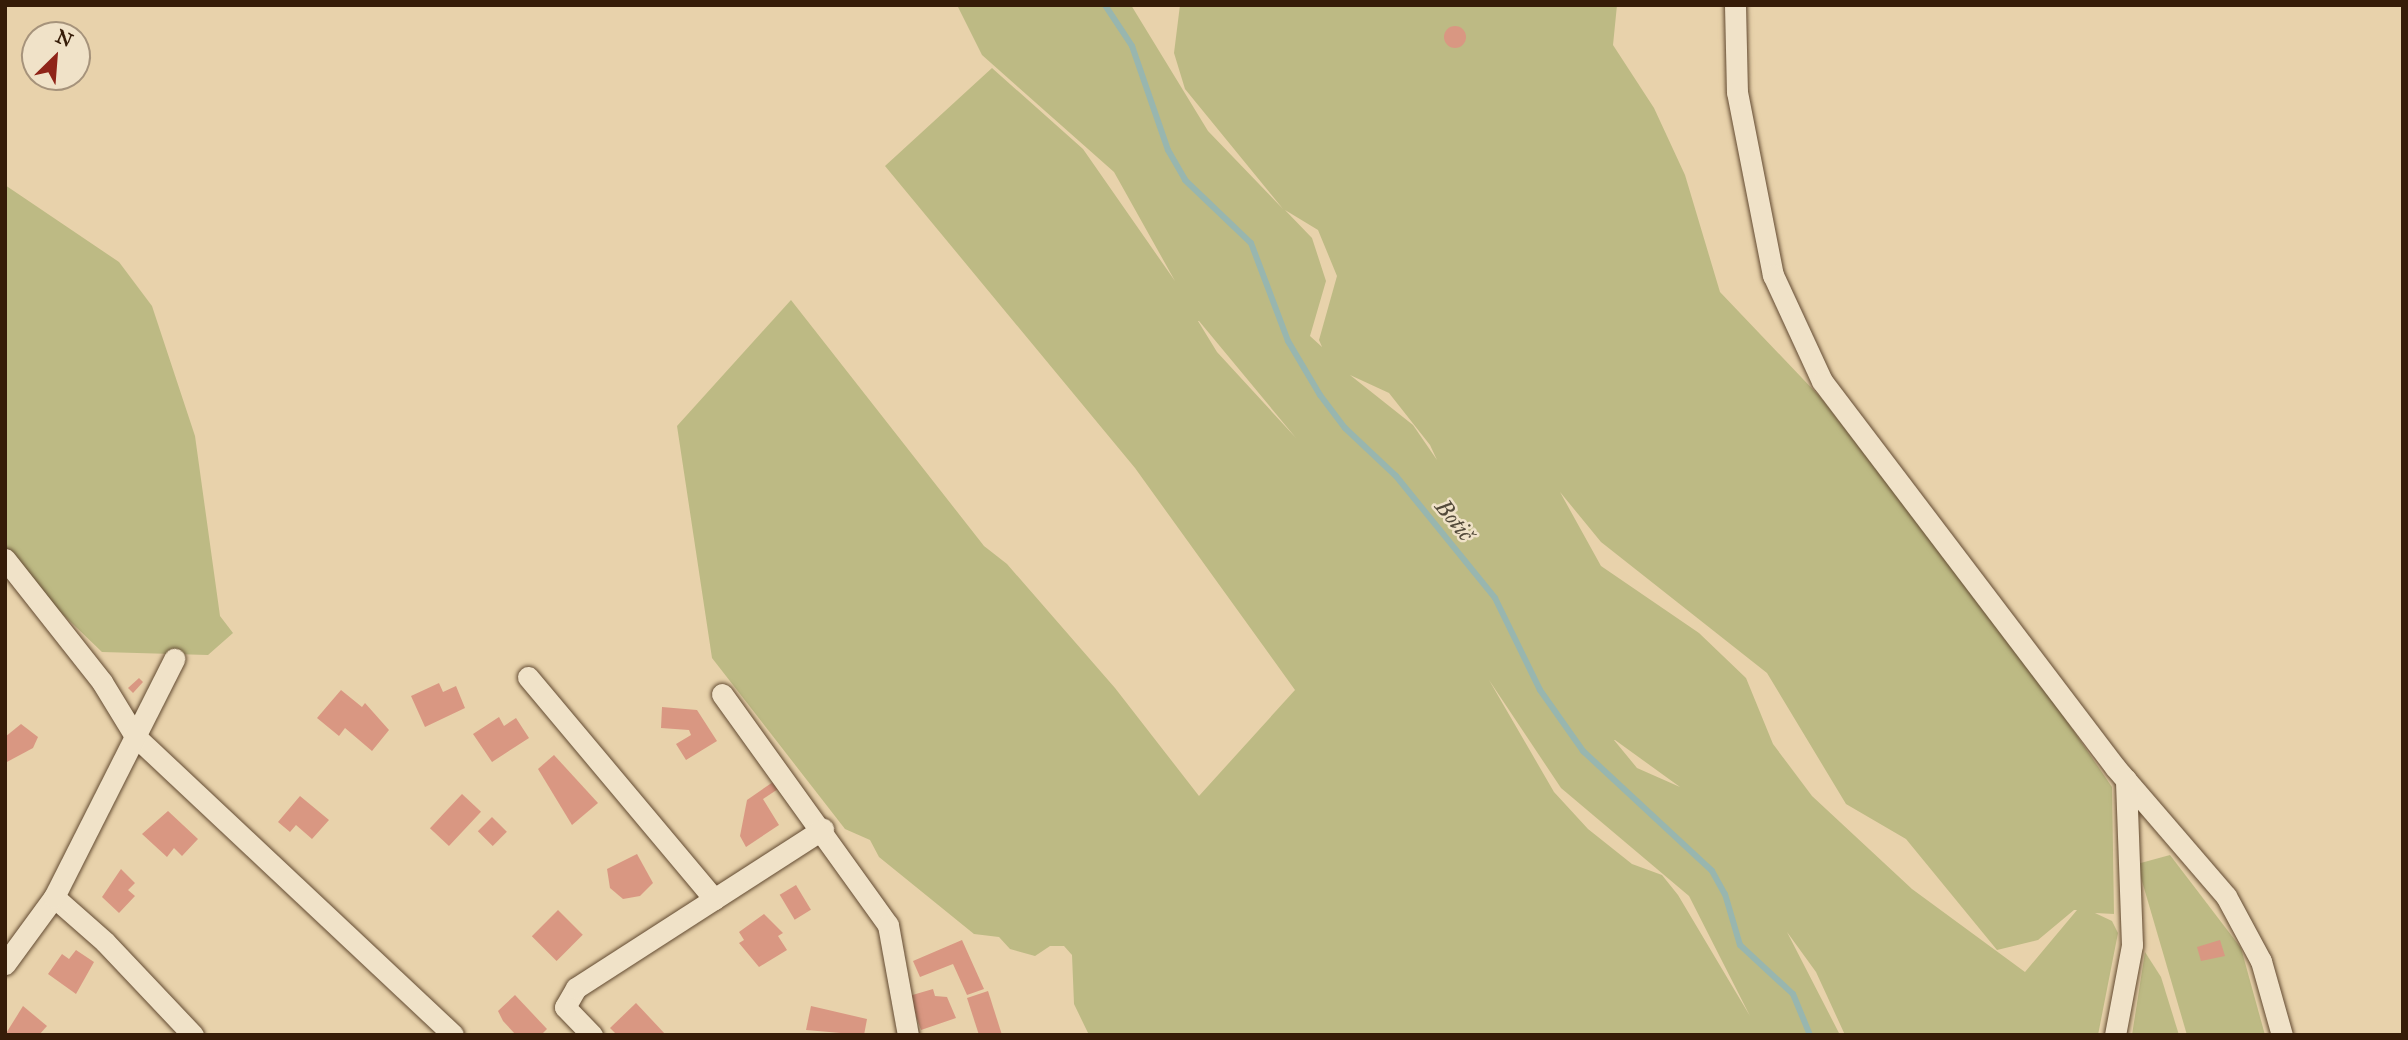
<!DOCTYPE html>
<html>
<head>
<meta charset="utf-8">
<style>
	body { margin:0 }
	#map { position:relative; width:2408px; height:1040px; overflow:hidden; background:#e8d2ab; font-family:"IM FELL Great Primer",serif }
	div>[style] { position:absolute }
	.green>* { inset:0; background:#bdba84 }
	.stream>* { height:6px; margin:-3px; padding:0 3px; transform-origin:3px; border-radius:3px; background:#98b6af }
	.building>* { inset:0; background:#d99782; transform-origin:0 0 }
	.round { border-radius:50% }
	.roads { filter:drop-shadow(0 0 2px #624a31) drop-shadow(0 0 2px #624a31) }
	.minor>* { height:21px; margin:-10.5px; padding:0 10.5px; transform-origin:10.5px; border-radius:10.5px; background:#f0e2c8 }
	span { translate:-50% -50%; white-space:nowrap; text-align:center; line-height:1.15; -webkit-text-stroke:5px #f0e2c8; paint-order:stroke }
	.water-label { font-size:23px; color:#534a3a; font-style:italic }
	.frame { position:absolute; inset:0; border:7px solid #361c08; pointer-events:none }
	.north { position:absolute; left:21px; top:21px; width:70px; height:70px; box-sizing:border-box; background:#f0e2c8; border:2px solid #a6937b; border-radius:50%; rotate:25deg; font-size:19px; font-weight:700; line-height:28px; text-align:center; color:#361c08 }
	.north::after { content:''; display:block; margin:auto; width:24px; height:32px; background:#8f2418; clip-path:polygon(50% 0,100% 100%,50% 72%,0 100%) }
</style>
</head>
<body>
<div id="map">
	<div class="green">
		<div style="clip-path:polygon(evenodd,957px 5px,1131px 5px,1208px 131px,1283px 209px,1185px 89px,1174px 53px,1180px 5px,1617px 5px,1613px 45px,1654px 108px,1685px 175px,1720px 292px,1821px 398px,2032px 670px,2112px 787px,2114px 914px,2095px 913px,2112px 921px,2118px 933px,2098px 1035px,1845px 1035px,1816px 972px,1787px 932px,1840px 1035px,1089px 1035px,1074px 1004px,1072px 955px,1064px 946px,1050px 946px,1035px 956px,1010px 949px,999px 937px,974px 934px,879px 857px,870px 840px,845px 829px,712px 658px,677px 426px,791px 300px,984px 546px,1007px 564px,1115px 688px,1199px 796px,1295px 690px,1135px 468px,885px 166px,992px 68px,1083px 149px,1175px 281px,1114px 172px,982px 55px,957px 5px,1285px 210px,1318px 230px,1337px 276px,1319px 340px,1322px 347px,1310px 336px,1326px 281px,1312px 238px,1285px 210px,957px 5px,1198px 321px,1199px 321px,1296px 438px,1217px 352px,1198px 321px,957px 5px,1350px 375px,1389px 393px,1430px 445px,1437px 460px,1413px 425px,1350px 375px,957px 5px,1560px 492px,1601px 542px,1767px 673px,1846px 804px,1906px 839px,1997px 950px,2038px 940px,2074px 910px,2077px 910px,2025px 972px,1912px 889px,1812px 796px,1773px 744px,1746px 678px,1699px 633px,1601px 566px,1560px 492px,957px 5px,1489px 680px,1561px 788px,1689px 896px,1750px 1016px,1678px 895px,1662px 875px,1632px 864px,1588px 829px,1554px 792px,1489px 680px,957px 5px,1614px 740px,1615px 740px,1680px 787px,1637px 768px,1614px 740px)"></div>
		<div style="clip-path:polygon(5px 185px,119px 262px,152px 306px,195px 436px,220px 616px,233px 633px,208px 655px,102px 652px,25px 578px,5px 547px)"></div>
		<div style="clip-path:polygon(2170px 855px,2241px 948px,2265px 1035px,2187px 1035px,2137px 864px)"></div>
		<div style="clip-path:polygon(2145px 952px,2161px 977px,2179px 1035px,2132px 1035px)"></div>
	</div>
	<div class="stream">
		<div style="left:1105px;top:5px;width:49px;rotate:56.6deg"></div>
		<div style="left:1132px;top:46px;width:110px;rotate:70.9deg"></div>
		<div style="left:1168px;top:150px;width:34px;rotate:60deg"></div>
		<div style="left:1185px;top:180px;width:91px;rotate:43.7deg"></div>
		<div style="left:1251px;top:243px;width:105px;rotate:69.3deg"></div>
		<div style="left:1288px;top:341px;width:63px;rotate:59.3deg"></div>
		<div style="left:1320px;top:395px;width:41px;rotate:52.9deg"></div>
		<div style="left:1345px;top:428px;width:70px;rotate:43.3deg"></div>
		<div style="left:1396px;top:476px;width:157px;rotate:50.9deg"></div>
		<div style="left:1495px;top:598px;width:102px;rotate:63.9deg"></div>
		<div style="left:1540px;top:690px;width:75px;rotate:54.8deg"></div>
		<div style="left:1583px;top:751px;width:176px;rotate:42.9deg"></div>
		<div style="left:1712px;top:871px;width:26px;rotate:61deg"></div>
		<div style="left:1725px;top:894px;width:53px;rotate:73.6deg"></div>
		<div style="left:1740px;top:945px;width:72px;rotate:42.8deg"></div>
		<div style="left:1793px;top:994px;width:44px;rotate:67.5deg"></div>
	</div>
	<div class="building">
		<div class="round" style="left:1444px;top:26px;width:22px;height:22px"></div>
		<div style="clip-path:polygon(139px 678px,143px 682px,133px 693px,128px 688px)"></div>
		<div style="clip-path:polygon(439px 683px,443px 692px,456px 686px,465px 708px,425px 727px,411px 696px)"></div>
		<div style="clip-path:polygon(341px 690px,362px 707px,365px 703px,389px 730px,372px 751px,345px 728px,339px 736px,317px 718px)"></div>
		<div style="clip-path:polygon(662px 707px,697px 710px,717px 741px,686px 760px,676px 744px,691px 735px,689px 730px,661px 728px)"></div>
		<div style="clip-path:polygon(499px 717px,504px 726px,516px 718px,529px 738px,492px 762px,473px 734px)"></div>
		<div style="clip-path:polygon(21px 724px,38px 737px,33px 748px,5px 763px,5px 737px)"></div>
		<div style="clip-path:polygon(554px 755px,598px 803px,572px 825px,538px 769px)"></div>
		<div style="clip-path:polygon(773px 782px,778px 789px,763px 799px,779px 825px,746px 847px,740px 836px,747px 800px)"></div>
		<div style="left:462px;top:794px;width:26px;height:47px;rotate:43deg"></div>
		<div style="clip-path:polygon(300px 796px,329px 820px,312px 839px,296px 825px,290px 832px,278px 822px)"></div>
		<div style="clip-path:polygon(168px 811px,198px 839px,182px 856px,174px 848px,167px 857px,142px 834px)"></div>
		<div style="left:492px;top:817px;width:21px;height:20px;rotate:45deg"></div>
		<div style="clip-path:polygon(637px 854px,653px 883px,640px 896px,623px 899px,610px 888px,607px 869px)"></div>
		<div style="clip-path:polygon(121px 869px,135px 883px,128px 890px,135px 896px,119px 913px,102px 897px)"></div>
		<div style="left:796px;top:885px;width:29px;height:19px;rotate:59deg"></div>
		<div style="left:558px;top:910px;width:35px;height:37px;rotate:45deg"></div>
		<div style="clip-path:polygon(764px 914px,783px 933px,778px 936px,787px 950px,759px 967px,739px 943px,744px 940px,739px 932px)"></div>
		<div style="clip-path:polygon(962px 940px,984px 989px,967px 995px,953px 964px,920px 977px,913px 961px)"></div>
		<div style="clip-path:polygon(2220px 940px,2225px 956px,2201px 961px,2197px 947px)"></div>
		<div style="clip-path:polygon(76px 950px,94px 962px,76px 994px,48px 974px,62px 954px,69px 959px)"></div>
		<div style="clip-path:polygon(933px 989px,935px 996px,947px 997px,956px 1018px,921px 1030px,909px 996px)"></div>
		<div style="clip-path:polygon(988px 991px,1002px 1035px,979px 1035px,967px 998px)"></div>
		<div style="clip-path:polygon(515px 995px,547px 1029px,541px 1035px,516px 1035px,503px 1021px,498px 1011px)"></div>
		<div style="clip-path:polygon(636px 1003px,666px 1035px,617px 1035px,610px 1028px)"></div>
		<div style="clip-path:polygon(23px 1006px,47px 1026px,39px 1035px,5px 1035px)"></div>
		<div style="clip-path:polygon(811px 1006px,867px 1019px,864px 1035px,806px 1030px)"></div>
	</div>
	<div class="roads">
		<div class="minor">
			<div style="left:1735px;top:5px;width:87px;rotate:88.7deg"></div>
			<div style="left:1737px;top:92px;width:187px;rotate:78.9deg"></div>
			<div style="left:1773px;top:275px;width:117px;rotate:65.2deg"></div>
			<div style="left:1822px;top:381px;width:485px;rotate:52.8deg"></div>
			<div style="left:2115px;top:767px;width:170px;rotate:49.3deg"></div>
			<div style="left:2226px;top:896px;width:74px;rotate:61.7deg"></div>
			<div style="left:2261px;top:961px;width:77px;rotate:74.2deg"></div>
			<div style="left:5px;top:559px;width:157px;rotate:51.7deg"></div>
			<div style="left:102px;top:682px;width:63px;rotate:58.6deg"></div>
			<div style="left:135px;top:736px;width:436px;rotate:43.2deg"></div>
			<div style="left:528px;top:677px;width:290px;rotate:50deg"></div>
			<div style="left:722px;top:694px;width:284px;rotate:54.3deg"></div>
			<div style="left:888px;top:925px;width:112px;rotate:79.7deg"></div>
			<div style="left:54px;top:897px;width:68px;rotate:41.4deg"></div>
			<div style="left:105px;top:942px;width:128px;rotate:46.6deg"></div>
			<div style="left:5px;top:964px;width:83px;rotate:-53.8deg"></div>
			<div style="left:54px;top:897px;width:267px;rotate:-63.2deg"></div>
			<div style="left:592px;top:1035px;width:39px;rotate:-134deg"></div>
			<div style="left:565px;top:1007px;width:22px;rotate:-60deg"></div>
			<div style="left:576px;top:988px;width:294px;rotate:-32.8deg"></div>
			<div style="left:2115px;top:1035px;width:92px;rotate:-79.3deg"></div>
			<div style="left:2132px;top:945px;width:166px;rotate:-92.1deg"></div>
		</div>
	</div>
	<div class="water-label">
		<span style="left:1455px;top:520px;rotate:51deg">Botič</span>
	</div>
	<div class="frame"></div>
	<div class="north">N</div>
</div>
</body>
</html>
